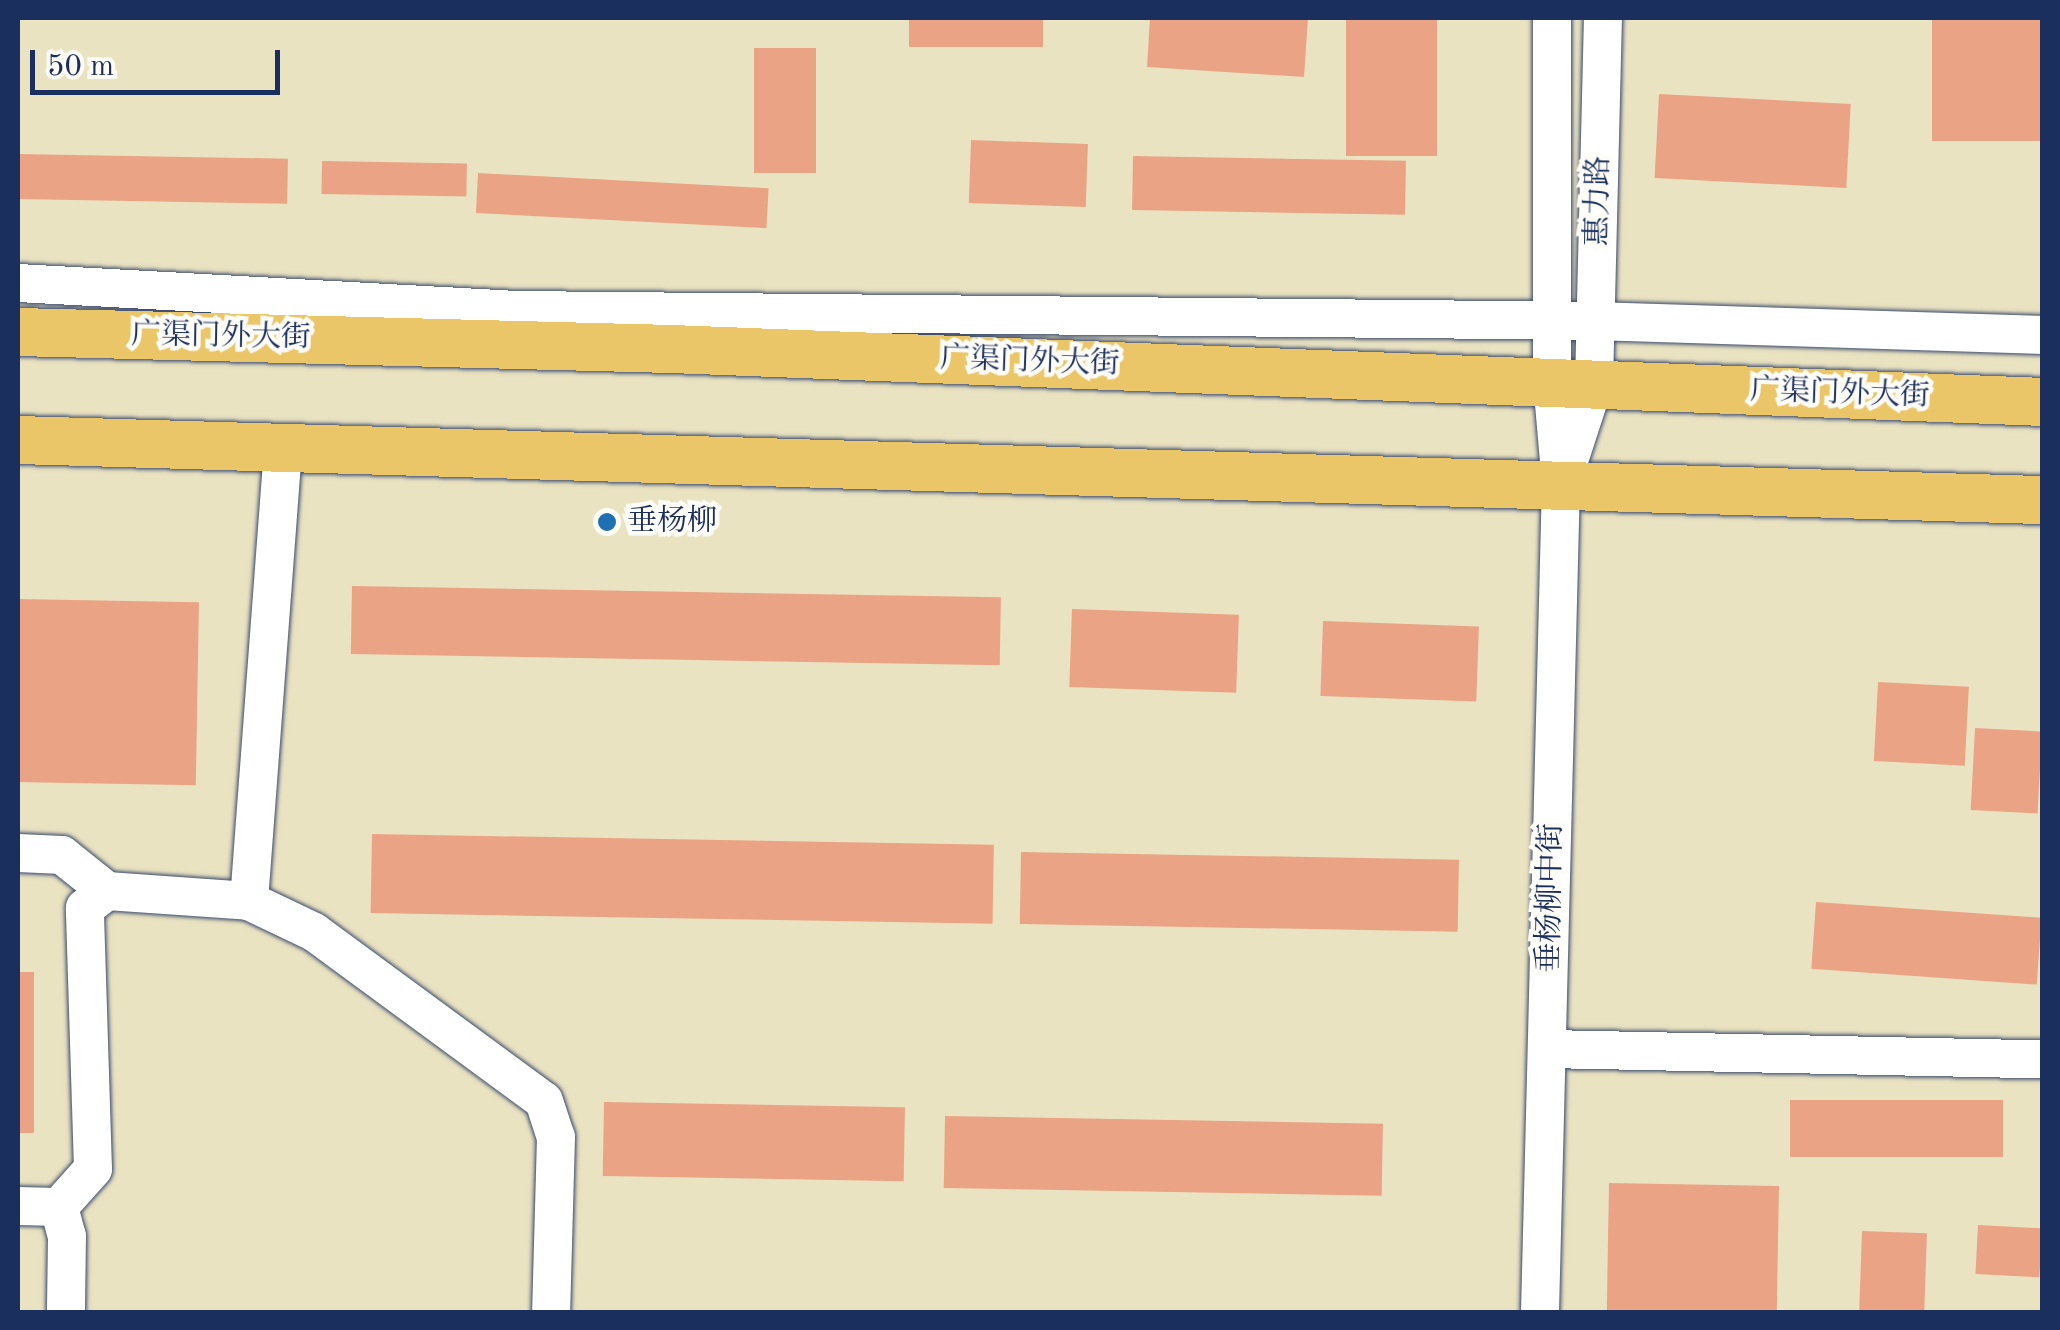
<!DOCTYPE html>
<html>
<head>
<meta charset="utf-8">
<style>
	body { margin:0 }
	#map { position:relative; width:2060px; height:1330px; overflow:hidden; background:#eae3c2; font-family:"Old Standard TT","Noto Serif SC",serif }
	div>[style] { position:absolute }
	.building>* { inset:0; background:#eaa485; transform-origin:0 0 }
	.roads { filter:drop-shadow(0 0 2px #3a4a6d) drop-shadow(0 0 2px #3a4a6d) }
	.minor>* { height:38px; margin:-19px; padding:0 19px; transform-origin:19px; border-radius:19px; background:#fff }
	.major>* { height:48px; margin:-24px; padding:0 24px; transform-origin:24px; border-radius:24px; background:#ebc669 }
	.dots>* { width:28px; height:28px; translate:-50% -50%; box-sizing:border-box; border:5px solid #fdfcf7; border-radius:50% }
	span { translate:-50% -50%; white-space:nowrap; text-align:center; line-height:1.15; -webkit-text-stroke:9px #fdfcf7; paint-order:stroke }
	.street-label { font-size:30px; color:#1b2f5e }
	.poi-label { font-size:30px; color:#1b2f5e }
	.left { translate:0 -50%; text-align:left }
	.frame { position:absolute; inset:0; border:20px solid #1b2f5e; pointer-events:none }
	.scale { position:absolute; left:30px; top:50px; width:250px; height:45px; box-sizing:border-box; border:5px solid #1b2f5e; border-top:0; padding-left:12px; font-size:30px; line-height:35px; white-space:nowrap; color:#1b2f5e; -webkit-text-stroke:8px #fdfcf7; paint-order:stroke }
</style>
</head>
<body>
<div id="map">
	<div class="building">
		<div style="left:909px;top:18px;width:134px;height:29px"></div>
		<div style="clip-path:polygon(1150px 18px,1308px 18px,1304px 77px,1147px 67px)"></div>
		<div style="left:1346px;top:18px;width:91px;height:138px"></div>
		<div style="left:1932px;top:18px;width:110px;height:123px"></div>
		<div style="left:754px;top:48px;width:62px;height:125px"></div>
		<div style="left:1659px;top:94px;width:192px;height:84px;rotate:3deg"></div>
		<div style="left:971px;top:140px;width:117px;height:63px;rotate:2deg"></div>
		<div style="left:18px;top:154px;width:270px;height:45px;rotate:1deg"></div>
		<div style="left:1133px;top:156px;width:273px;height:54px;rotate:1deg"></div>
		<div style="left:322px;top:161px;width:145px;height:33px;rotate:1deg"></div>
		<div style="left:478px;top:173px;width:291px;height:40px;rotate:3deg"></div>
		<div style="left:352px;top:586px;width:649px;height:68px;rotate:1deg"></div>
		<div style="left:18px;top:599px;width:181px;height:183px;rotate:1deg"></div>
		<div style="left:1072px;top:609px;width:167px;height:78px;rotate:2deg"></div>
		<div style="left:1323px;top:621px;width:156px;height:75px;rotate:2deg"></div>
		<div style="left:1878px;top:682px;width:91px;height:79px;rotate:3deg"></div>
		<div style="left:1975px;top:728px;width:67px;height:82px;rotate:3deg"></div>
		<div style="left:372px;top:834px;width:622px;height:79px;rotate:1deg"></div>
		<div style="left:1021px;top:852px;width:438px;height:72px;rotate:1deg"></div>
		<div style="left:1816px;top:902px;width:226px;height:67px;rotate:4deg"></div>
		<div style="left:18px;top:972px;width:16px;height:161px"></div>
		<div style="left:1790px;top:1100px;width:213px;height:57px"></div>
		<div style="left:604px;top:1102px;width:301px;height:74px;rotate:1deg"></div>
		<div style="left:945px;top:1116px;width:438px;height:72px;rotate:1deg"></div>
		<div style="left:1609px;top:1183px;width:170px;height:129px;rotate:1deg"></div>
		<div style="left:1978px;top:1225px;width:64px;height:49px;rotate:3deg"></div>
		<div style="left:1862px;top:1231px;width:65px;height:81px;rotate:2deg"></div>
	</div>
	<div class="roads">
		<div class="minor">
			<div style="left:18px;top:283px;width:498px;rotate:3.1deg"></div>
			<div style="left:515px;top:310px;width:1081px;rotate:0.58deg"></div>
			<div style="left:1596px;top:321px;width:446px;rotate:1.8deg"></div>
			<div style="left:1567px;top:467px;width:87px;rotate:-72deg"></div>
			<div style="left:1594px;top:384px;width:366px;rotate:-88.6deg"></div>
			<div style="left:18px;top:853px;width:44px;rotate:2.6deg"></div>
			<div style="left:62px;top:855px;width:58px;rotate:38.7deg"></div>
			<div style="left:249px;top:901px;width:454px;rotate:-85.7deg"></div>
			<div style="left:1547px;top:1049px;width:495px;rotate:1.2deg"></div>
			<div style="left:18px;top:1206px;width:41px;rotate:1.4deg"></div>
			<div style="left:59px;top:1207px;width:51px;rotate:-48.2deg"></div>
			<div style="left:93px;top:1169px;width:261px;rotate:-91.8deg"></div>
			<div style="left:85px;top:908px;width:28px;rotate:-38deg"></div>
			<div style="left:107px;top:891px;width:142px;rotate:4deg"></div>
			<div style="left:249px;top:901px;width:72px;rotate:25.5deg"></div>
			<div style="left:314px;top:932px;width:285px;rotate:36.3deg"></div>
			<div style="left:544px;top:1101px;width:38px;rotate:72deg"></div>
			<div style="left:556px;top:1137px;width:175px;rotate:91.6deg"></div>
			<div style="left:59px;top:1207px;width:30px;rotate:75deg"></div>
			<div style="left:67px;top:1236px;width:76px;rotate:90.8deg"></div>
			<div style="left:1540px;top:1312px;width:828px;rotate:-88.55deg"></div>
			<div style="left:1561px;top:484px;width:102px;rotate:-95deg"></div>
			<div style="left:1552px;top:382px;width:364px;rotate:-90deg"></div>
		</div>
		<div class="major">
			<div style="left:18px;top:332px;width:653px;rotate:1.49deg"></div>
			<div style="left:671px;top:349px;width:1372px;rotate:2.21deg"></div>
			<div style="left:18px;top:440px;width:2025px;rotate:1.7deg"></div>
		</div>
	</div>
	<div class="dots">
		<div style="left:607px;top:522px;background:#1f6fb2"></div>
	</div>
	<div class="street-label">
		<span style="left:1599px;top:201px;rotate:-89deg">惠力路</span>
		<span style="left:221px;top:337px;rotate:1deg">广渠门外大街</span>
		<span style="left:1030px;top:362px;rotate:2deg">广渠门外大街</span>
		<span style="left:1840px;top:394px;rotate:2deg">广渠门外大街</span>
		<span style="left:1551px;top:898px;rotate:-89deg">垂杨柳中街</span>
	</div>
	<div class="poi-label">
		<span class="left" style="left:627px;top:522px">垂杨柳</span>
	</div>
	<div class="frame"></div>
	<div class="scale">50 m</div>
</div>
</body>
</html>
